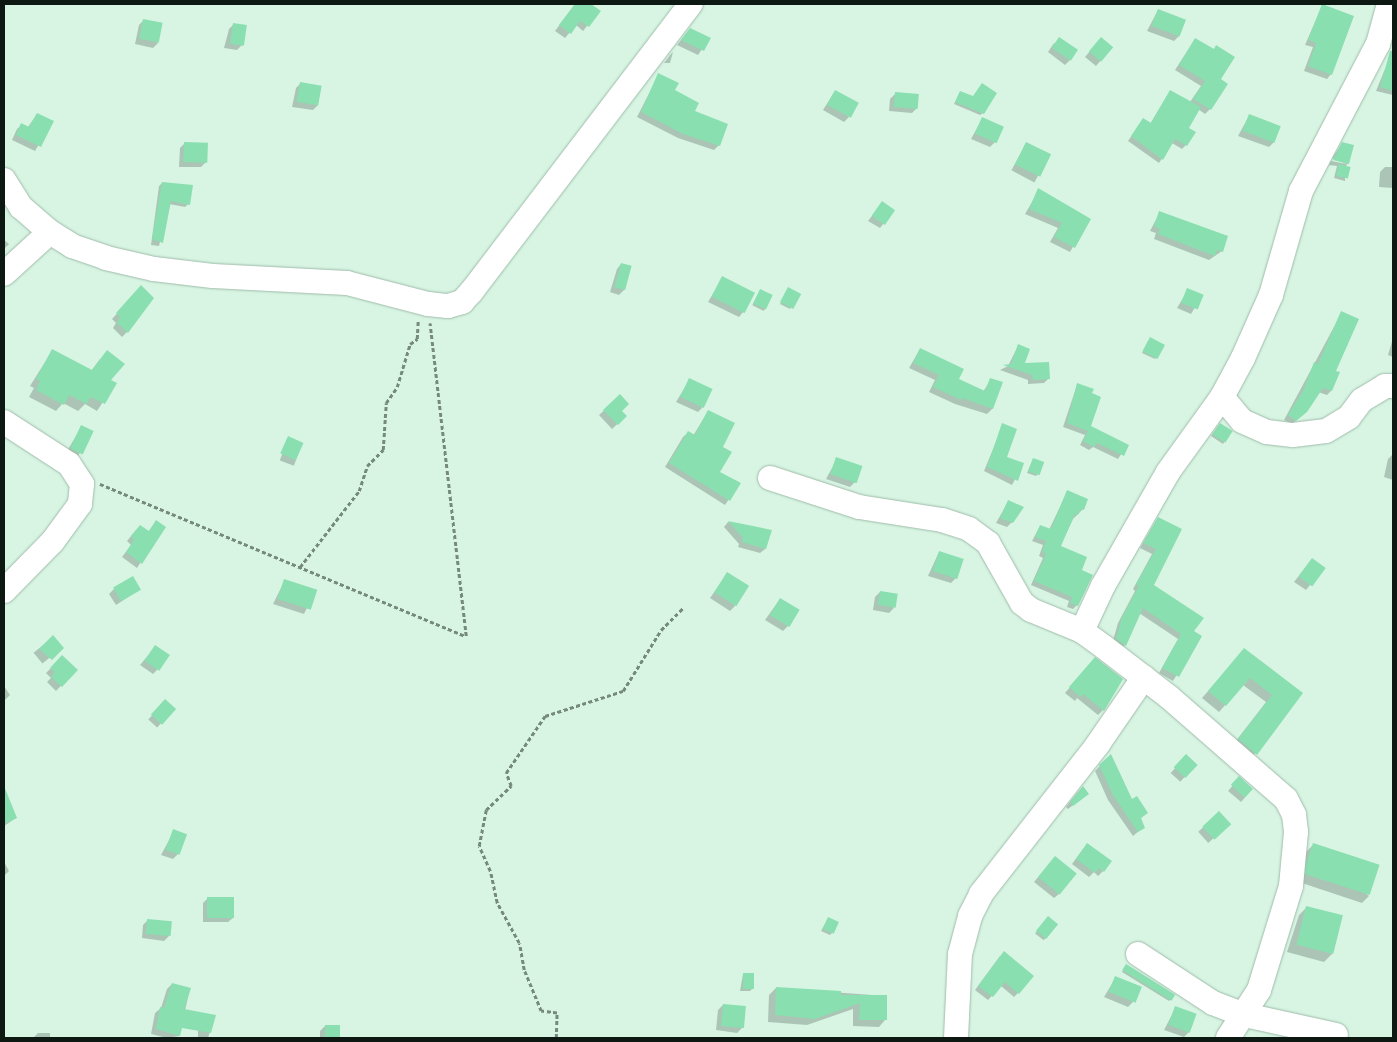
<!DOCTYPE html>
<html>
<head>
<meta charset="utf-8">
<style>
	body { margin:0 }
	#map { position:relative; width:1397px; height:1042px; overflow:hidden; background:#d8f5e3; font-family:Manrope,sans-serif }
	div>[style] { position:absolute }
	.shadow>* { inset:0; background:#0003; transform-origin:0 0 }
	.building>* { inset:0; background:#89dfb0; transform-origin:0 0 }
	.path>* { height:2.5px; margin-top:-1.25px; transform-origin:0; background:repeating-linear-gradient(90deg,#75897c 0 4px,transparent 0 6.5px) }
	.roads { filter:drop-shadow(0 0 1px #9fbbaa) drop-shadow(0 0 1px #9fbbaa) }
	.minor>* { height:24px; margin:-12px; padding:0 12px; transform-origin:12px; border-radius:12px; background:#fff }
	span { translate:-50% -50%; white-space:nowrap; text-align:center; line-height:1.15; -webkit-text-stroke:4.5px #d8f5e3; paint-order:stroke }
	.frame { position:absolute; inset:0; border:5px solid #0e1812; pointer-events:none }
</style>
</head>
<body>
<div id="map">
	<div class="shadow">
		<div style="clip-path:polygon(575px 4px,589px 4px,599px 11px,583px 31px,576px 25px,565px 38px,555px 31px)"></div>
		<div style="clip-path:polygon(1322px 6px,1331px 74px,1327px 79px,1304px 71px,1313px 47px,1305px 45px)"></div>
		<div style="clip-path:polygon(1158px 10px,1179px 36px,1174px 41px,1147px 31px)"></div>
		<div style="clip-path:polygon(144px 20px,158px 43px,153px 48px,135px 44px,139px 25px)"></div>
		<div style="clip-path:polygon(234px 24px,242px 45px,237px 50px,224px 48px,229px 29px)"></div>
		<div style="clip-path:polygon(686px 34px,709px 39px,698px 55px,677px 45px)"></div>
		<div style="clip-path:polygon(1195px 39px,1213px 50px,1216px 47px,1219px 80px,1210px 109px,1205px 114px,1198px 109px,1187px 128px,1186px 145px,1182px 149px,1172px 143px,1159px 163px,1128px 141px,1143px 119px,1150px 124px,1170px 91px,1190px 102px,1201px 86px,1175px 70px)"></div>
		<div style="clip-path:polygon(1054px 43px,1070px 60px,1065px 65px,1048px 52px)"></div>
		<div style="clip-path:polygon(1096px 44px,1112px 47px,1096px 66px,1085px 57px)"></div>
		<div style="clip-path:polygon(673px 52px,670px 63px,664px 63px,671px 54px)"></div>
		<div style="clip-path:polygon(1385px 69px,1393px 72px,1393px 95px,1376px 91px)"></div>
		<div style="clip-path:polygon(659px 74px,693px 111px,719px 145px,714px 150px,678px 138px,637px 117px)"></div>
		<div style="clip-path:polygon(301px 83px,318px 105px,313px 110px,292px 107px,296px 88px)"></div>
		<div style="clip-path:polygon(835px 91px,849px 117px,844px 122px,823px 110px)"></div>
		<div style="clip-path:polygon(960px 92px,973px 98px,983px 113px,980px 115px,954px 104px)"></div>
		<div style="clip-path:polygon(895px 94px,917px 108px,912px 113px,889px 111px,890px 99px)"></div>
		<div style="clip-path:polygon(37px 114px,52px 122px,35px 151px,12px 140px,17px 129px,22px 125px,28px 127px)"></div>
		<div style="clip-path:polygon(1249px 116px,1274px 142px,1269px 147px,1238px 136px)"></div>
		<div style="clip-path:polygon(982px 119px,995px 142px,990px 147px,971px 139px)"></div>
		<div style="clip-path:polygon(185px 143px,206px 162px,201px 167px,179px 167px,180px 148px)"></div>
		<div style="left:1026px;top:143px;width:26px;height:31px;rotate:28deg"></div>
		<div style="clip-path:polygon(1342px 144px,1348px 163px,1345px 167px,1345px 181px,1334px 178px,1337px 166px,1329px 165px,1331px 161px,1347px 164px,1332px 158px)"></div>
		<div style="clip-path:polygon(1385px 167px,1393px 167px,1393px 188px,1379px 187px,1380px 172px)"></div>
		<div style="clip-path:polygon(162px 183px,188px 204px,185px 207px,169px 204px,159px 246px,151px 245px,159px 186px)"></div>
		<div style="clip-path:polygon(1039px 190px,1089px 219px,1070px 252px,1050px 242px,1058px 228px,1025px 214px)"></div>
		<div style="clip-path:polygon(882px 203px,884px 223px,880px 228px,868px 221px)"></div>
		<div style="clip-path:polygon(1160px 212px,1222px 251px,1209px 260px,1154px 239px,1156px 233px,1150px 231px)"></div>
		<div style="clip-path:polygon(4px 240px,9px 244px,4px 249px)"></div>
		<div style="clip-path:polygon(621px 264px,631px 267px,624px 290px,619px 295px,610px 292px,617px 269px)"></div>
		<div style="clip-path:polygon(723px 277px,743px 312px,739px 317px,708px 302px)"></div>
		<div style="left:760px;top:290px;width:13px;height:17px;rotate:27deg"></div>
		<div style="clip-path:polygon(787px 290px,800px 294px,790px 309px,780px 304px)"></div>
		<div style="clip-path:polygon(1188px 290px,1202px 296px,1191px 314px,1177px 308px)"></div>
		<div style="clip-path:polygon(137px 292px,127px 332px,122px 337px,113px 328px,116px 323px,112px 319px)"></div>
		<div style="clip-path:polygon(1342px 312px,1331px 391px,1327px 395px,1318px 392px,1293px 424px,1284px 420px)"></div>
		<div style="clip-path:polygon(1393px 338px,1393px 357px,1388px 355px)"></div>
		<div style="clip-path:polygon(1148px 341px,1163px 345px,1155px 359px,1142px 353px)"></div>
		<div style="clip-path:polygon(1018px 346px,1023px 365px,1049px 378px,1044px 383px,1028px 384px,1028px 380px,1000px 370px,1008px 366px)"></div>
		<div style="clip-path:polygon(920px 349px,957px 379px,983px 392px,991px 379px,1001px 383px,992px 409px,987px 414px,955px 404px,929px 392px,935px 380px,909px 368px)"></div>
		<div style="clip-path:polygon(52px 351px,91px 371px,100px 359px,109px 380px,115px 384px,97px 411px,85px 404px,78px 411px,63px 403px,56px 411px,29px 397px,34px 388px,30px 386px)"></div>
		<div style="clip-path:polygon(690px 379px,702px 408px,698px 412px,676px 402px)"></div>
		<div style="clip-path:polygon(1077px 385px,1089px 426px,1127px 445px,1118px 459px,1093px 447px,1089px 450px,1080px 445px,1085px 435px,1063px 427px)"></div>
		<div style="clip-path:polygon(620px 396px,621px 411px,626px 416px,612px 429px,599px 415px)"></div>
		<div style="clip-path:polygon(708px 411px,722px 447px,718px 472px,739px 484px,725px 505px,665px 467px,683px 437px,688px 433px,693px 436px)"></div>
		<div style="clip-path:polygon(1003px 425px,1006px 458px,1023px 464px,1012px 485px,984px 471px)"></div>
		<div style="left:82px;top:426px;width:12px;height:32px;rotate:31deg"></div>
		<div style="clip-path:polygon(1218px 426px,1231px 431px,1223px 444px,1211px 436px)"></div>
		<div style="left:288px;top:438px;width:15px;height:24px;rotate:20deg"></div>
		<div style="clip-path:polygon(1393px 454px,1393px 480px,1384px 477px,1388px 459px)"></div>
		<div style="clip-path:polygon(837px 459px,855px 482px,850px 487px,826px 479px)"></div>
		<div style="clip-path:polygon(1033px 459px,1038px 474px,1036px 476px,1027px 473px)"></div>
		<div style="clip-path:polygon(1067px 492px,1083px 509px,1073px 519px,1060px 546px,1080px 571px,1077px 605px,1073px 609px,1067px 607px,1069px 601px,1031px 585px,1043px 558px,1039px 556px,1043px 545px,1032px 541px,1040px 526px,1049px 530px)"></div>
		<div style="clip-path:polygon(1008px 502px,1012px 522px,1007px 527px,996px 523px)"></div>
		<div style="clip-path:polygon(1158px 518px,1181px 530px,1153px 586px,1192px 632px,1201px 636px,1173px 681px,1159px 673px,1178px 639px,1139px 613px,1125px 645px,1120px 649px,1112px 644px,1118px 623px,1135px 591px,1133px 589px,1152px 554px,1140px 548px)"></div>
		<div style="clip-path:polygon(156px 522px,164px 527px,137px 568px,122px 557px,131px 545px,127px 541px,136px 530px,148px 532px)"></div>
		<div style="clip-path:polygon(728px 522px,770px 531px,765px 549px,760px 553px,738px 547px,739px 544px,724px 527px)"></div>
		<div style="clip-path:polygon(939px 552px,956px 578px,951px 583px,928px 576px)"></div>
		<div style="clip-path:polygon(1308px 564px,1324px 568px,1306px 590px,1294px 582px)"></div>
		<div style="clip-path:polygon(727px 574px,735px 606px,730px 611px,710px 598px)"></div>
		<div style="clip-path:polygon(285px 580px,315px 591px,304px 614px,273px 604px)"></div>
		<div style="clip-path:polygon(114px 589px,139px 590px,116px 605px,109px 594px)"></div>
		<div style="clip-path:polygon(880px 592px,894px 608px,889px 613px,873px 610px,875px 597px)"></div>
		<div style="clip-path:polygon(780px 599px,788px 626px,783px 631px,765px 620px)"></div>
		<div style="left:53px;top:637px;width:14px;height:25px;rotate:51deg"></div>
		<div style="clip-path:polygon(155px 647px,158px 669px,153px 674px,140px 665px)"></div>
		<div style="clip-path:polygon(1244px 650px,1301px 693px,1249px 761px,1232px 746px,1266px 702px,1243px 685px,1219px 712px,1202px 698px)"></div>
		<div style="clip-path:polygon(62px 657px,76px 670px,56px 691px,47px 682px,51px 678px,46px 673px)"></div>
		<div style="clip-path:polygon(1090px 664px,1103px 710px,1098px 715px,1077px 698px,1075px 701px,1065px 693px)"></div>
		<div style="clip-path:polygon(4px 686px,10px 695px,4px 701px)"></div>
		<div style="left:165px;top:701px;width:12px;height:25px;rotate:42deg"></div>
		<div style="clip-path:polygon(1110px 756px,1131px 801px,1146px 813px,1140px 819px,1144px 827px,1133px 836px,1108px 800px,1095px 771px)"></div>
		<div style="left:1186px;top:756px;width:13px;height:23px;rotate:42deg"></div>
		<div style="left:1239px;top:778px;width:17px;height:17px;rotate:40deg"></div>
		<div style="clip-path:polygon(1078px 792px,1088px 794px,1068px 809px,1066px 807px)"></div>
		<div style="clip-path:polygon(6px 794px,16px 818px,4px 826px,4px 795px)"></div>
		<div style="left:1219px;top:813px;width:15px;height:28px;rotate:48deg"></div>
		<div style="clip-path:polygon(174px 831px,178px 854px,173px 859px,161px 855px)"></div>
		<div style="clip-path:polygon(1313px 845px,1369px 896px,1362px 903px,1299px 882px,1306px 852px)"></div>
		<div style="clip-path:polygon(1083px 849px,1103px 871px,1098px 876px,1094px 872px,1089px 877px,1072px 864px)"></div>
		<div style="clip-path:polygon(4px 862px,9px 871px,4px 876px)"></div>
		<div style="clip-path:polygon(1050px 863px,1059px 894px,1054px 898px,1034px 882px)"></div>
		<div style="clip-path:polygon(208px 898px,233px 918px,228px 922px,203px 922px,203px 903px)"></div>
		<div style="clip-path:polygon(1307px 907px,1332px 954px,1324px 962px,1287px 952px,1299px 915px)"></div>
		<div style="left:1048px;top:917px;width:11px;height:21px;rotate:38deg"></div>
		<div style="clip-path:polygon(828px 918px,832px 933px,830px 935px,821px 931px)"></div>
		<div style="clip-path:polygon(148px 920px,169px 936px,164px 941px,142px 938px,143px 925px)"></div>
		<div style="clip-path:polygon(1000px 956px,1018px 993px,1014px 997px,1001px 986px,988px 1000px,975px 990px)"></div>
		<div style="clip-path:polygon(1126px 965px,1171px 999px,1169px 1001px,1122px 972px)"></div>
		<div style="clip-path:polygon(743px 974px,752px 989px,750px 991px,740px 991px)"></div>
		<div style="clip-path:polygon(1116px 977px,1133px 1002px,1128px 1007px,1104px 997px)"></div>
		<div style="clip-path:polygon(172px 984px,190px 989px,179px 1036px,167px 1038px,151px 1034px,155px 1013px,161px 1008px,167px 989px)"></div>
		<div style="clip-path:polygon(776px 988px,886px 996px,885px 1020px,879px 1027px,853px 1026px,853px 1009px,807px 1025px,768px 1022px,769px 995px)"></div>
		<div style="clip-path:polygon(723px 1005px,744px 1007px,742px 1028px,737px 1033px,716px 1030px,718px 1010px)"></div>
		<div style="clip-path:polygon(1176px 1007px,1189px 1032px,1184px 1037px,1164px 1030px)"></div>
		<div style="clip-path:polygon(215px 1016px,208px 1038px,198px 1038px,198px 1017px)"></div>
		<div style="clip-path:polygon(325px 1026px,339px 1026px,339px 1038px,320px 1038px,320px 1031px)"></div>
		<div style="clip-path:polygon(38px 1033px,50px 1033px,50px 1038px,33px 1038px)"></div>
	</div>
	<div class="building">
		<div style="clip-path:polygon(575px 4px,591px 4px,601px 11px,589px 27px,580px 21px,571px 34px,559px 25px)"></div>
		<div style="clip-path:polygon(1322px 4px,1354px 16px,1332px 75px,1308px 66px,1316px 43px,1308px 40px)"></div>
		<div style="left:1158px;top:9px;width:30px;height:18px;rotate:21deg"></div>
		<div style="left:143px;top:19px;width:20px;height:20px;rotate:11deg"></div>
		<div style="left:233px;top:23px;width:14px;height:21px;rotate:8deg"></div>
		<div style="clip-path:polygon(690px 28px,711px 38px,704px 51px,681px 40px)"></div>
		<div style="left:1059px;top:37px;width:23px;height:13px;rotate:34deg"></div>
		<div style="left:1101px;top:37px;width:16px;height:19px;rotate:40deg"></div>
		<div style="clip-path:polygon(1195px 38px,1214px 49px,1216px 45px,1235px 57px,1221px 79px,1228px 84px,1211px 110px,1193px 99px,1205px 81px,1179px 65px)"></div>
		<div style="clip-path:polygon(1390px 51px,1393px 51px,1393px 91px,1380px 87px)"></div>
		<div style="clip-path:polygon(658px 73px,679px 83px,675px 90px,699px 103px,695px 111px,728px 124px,720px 146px,683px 134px,641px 112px)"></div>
		<div style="left:300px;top:82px;width:22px;height:20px;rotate:10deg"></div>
		<div style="clip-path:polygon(982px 83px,997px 93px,984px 114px,955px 102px,960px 91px,973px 96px)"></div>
		<div style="left:835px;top:90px;width:27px;height:17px;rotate:28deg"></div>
		<div style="clip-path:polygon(1170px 90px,1201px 107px,1189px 128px,1196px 132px,1187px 146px,1175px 139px,1163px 160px,1131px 136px,1143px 118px,1151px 123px)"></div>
		<div style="left:895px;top:92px;width:24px;height:15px;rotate:5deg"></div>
		<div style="clip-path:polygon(37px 113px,54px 121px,41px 147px,16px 135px,21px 123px,29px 127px)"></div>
		<div style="left:1249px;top:114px;width:34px;height:18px;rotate:21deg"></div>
		<div style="left:982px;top:117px;width:24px;height:18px;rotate:24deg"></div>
		<div style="left:184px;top:142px;width:24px;height:20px;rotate:2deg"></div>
		<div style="left:1026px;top:142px;width:28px;height:25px;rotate:26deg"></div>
		<div style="clip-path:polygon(1342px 142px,1354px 145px,1349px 164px,1333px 160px)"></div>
		<div style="left:1339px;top:164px;width:12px;height:12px;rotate:14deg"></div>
		<div style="clip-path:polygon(162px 182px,193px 185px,190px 205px,171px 201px,163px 243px,152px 239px)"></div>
		<div style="clip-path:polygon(1038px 188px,1091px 219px,1075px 248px,1054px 237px,1062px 223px,1029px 209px)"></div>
		<div style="left:882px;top:201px;width:16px;height:18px;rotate:35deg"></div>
		<div style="clip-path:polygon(1159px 211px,1228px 236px,1223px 252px,1217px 250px,1215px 256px,1158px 234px,1160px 229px,1154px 226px)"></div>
		<div style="left:621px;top:263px;width:11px;height:25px;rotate:15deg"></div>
		<div style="left:722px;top:276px;width:37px;height:23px;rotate:27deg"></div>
		<div style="clip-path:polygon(141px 285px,154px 298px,128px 333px,117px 323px,120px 317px,116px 313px)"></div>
		<div style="left:788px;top:287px;width:15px;height:17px;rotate:28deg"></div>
		<div style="left:1187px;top:288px;width:18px;height:16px;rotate:22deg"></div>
		<div style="left:760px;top:289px;width:14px;height:16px;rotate:25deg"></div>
		<div style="clip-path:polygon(1341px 311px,1359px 319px,1336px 371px,1340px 372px,1332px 391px,1323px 388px,1307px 412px,1296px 421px,1288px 415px,1304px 389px,1314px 362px,1318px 364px)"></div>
		<div style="left:1150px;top:337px;width:17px;height:16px;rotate:28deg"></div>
		<div style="clip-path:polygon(1018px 344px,1030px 349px,1025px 363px,1049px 362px,1050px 379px,1033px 380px,1032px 375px,1003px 365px,1011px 364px)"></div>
		<div style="clip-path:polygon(920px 348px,964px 369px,959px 379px,985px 391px,990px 378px,1003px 382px,993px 409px,962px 398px,961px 400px,933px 387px,939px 375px,913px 363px)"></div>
		<div style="clip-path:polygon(52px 349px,92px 370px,107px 350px,125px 364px,111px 380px,117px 383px,105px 404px,90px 397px,87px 404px,69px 395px,64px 405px,36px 390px,40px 381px,36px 379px)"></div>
		<div style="left:689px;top:378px;width:26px;height:21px;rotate:25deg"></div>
		<div style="clip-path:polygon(1077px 383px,1094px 389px,1092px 393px,1101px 397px,1091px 426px,1129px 445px,1124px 456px,1097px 443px,1094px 447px,1083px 441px,1088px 431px,1067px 423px)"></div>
		<div style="clip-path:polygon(620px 394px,629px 404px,622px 411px,627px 416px,618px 425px,603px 410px)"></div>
		<div style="clip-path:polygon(708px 410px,735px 423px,723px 447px,732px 452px,720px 472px,741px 483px,730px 501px,669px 463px,688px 431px,695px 435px)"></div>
		<div style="clip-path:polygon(1002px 423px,1017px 429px,1007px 457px,1024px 463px,1018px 481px,987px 467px)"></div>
		<div style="left:1220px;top:423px;width:15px;height:14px;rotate:32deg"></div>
		<div style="left:81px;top:425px;width:14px;height:26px;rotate:25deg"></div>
		<div style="left:288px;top:436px;width:17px;height:19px;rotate:24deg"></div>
		<div style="left:836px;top:457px;width:28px;height:18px;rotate:19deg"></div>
		<div style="left:1033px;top:458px;width:12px;height:14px;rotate:20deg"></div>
		<div style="clip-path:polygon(1067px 490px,1088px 499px,1084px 510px,1081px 509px,1078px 515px,1075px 514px,1061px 546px,1087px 557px,1082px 570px,1093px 575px,1078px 606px,1070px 603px,1072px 597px,1034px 581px,1046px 554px,1042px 552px,1046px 541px,1035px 537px,1040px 525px,1051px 529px)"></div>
		<div style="clip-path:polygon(1008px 500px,1024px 507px,1013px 523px,1000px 518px)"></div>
		<div style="clip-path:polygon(1158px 517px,1182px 529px,1154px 585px,1204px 618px,1194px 631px,1202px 636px,1179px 677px,1162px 668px,1181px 634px,1143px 608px,1126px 646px,1116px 639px,1122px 617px,1139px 586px,1136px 584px,1156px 549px,1143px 543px)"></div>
		<div style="clip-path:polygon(156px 520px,166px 527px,142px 564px,126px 552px,134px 540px,131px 536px,140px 525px,149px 531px)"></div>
		<div style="clip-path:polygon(728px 521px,772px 530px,766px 549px,742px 542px,743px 538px)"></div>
		<div style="left:939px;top:551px;width:26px;height:21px;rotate:18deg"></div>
		<div style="left:1312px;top:558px;width:17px;height:23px;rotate:36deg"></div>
		<div style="left:727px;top:572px;width:26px;height:24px;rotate:32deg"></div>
		<div style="left:133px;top:576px;width:16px;height:23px;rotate:60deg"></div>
		<div style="left:284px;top:579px;width:35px;height:21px;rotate:18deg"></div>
		<div style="left:880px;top:591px;width:18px;height:14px;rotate:9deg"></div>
		<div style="left:780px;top:598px;width:23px;height:20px;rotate:31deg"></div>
		<div style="clip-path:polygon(53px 635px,64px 648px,52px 660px,39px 649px)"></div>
		<div style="left:155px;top:645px;width:18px;height:19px;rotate:34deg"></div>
		<div style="clip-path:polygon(1244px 648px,1303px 693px,1257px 755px,1238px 739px,1272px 695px,1250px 678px,1226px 706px,1208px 691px)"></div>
		<div style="clip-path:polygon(62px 655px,78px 670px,62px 687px,51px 677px,55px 672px,50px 668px)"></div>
		<div style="clip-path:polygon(1095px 657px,1123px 679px,1104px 711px,1083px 694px,1080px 697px,1069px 687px)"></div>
		<div style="left:165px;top:699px;width:15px;height:21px;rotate:42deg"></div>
		<div style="clip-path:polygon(1111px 754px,1132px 799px,1137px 796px,1148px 813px,1141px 818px,1145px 828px,1138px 832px,1113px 795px,1099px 765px)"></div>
		<div style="left:1186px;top:754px;width:16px;height:18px;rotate:43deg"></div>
		<div style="left:1239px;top:776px;width:19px;height:12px;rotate:43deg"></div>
		<div style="clip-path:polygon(4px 786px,17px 818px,4px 824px)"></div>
		<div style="clip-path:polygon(1083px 786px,1089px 794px,1073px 806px,1070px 802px)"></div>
		<div style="left:1219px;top:811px;width:18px;height:23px;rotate:47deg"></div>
		<div style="left:173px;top:829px;width:15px;height:22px;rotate:20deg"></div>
		<div style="clip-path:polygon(1087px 843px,1112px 861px,1104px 872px,1099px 868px,1095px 873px,1076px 859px)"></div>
		<div style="left:1313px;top:843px;width:70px;height:32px;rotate:18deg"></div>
		<div style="left:1055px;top:856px;width:28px;height:27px;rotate:39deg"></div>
		<div style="left:207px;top:897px;width:27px;height:21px"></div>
		<div style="left:1306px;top:906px;width:38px;height:40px;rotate:14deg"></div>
		<div style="left:1048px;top:916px;width:13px;height:19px;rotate:39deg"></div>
		<div style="left:828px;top:917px;width:12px;height:13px;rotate:24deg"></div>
		<div style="left:147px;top:919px;width:25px;height:15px;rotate:5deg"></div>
		<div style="clip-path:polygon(1004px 951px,1034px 976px,1019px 994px,1005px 982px,993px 997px,978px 986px)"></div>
		<div style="left:1126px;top:964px;width:58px;height:7px;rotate:32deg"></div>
		<div style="left:743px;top:973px;width:11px;height:16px"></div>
		<div style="left:1115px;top:976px;width:29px;height:17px;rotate:22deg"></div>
		<div style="clip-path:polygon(172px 983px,191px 988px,184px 1009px,216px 1015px,211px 1033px,182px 1028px,180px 1036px,156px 1029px,160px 1007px,164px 1008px)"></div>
		<div style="clip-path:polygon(776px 987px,841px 991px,841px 995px,887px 995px,887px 1020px,859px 1020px,860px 1003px,815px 1019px,775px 1015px)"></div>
		<div style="left:723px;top:1004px;width:23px;height:22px;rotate:5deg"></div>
		<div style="left:1175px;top:1006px;width:23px;height:20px;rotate:20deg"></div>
		<div style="left:325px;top:1025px;width:15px;height:13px"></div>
	</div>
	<div class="path">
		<div style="left:100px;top:484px;width:396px;rotate:22.6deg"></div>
		<div style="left:466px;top:636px;width:315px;rotate:-96.6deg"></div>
		<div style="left:300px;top:567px;width:96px;rotate:-52.2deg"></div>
		<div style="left:359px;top:491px;width:26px;rotate:-72deg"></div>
		<div style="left:367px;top:466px;width:23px;rotate:-45deg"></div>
		<div style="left:383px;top:450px;width:47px;rotate:-86.3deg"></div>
		<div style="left:386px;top:403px;width:19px;rotate:-55deg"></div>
		<div style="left:397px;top:387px;width:45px;rotate:-73.2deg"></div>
		<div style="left:410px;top:344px;width:9px;rotate:-36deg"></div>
		<div style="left:417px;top:339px;width:18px;rotate:-87deg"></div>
		<div style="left:556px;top:1038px;width:25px;rotate:-88deg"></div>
		<div style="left:557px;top:1013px;width:16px;rotate:-173deg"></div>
		<div style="left:541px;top:1011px;width:44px;rotate:-112.5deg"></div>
		<div style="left:524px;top:970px;width:27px;rotate:-100deg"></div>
		<div style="left:519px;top:943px;width:46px;rotate:-118.8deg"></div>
		<div style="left:497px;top:903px;width:33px;rotate:-102deg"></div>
		<div style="left:490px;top:871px;width:27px;rotate:-114deg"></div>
		<div style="left:479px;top:846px;width:37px;rotate:-79deg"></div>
		<div style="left:486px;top:810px;width:35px;rotate:-44deg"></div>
		<div style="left:511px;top:786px;width:14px;rotate:-111deg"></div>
		<div style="left:506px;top:773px;width:69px;rotate:-55.6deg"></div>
		<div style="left:545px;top:716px;width:82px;rotate:-17.8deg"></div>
		<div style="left:623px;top:691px;width:72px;rotate:-58.1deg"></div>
		<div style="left:661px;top:630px;width:31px;rotate:-45deg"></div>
	</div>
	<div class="roads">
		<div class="minor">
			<div style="left:4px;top:180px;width:32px;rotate:58deg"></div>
			<div style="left:21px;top:207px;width:38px;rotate:41deg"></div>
			<div style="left:50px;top:232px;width:26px;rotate:32deg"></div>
			<div style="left:72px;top:246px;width:36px;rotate:19deg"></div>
			<div style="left:106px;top:258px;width:49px;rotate:12.9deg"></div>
			<div style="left:154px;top:269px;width:59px;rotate:6.8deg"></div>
			<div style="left:213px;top:276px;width:134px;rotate:3deg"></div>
			<div style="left:347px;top:283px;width:84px;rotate:14.5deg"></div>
			<div style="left:428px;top:304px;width:20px;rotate:6deg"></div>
			<div style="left:448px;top:306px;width:15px;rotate:-16deg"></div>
			<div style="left:462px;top:302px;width:15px;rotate:-48deg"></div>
			<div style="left:472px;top:291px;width:361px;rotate:-52.7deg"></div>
			<div style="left:4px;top:274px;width:62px;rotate:-42.4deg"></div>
			<div style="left:1222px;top:397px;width:31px;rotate:50deg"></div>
			<div style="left:1242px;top:421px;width:27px;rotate:24deg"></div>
			<div style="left:1267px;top:432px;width:26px;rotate:7deg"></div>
			<div style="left:1293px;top:435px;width:33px;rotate:-7deg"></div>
			<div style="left:1326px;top:431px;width:27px;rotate:-31deg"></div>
			<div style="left:1349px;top:417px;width:21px;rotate:-53deg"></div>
			<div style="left:1362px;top:400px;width:27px;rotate:-31deg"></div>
			<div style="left:1385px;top:386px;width:8px"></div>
			<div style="left:4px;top:422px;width:77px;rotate:32.9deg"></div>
			<div style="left:69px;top:464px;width:24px;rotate:57deg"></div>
			<div style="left:82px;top:484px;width:20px;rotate:96deg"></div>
			<div style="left:80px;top:504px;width:46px;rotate:126.1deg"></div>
			<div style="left:53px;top:541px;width:70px;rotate:134.4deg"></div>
			<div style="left:770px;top:478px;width:94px;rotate:18deg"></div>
			<div style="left:859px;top:507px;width:84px;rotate:8.9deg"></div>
			<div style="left:942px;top:520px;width:28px;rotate:18deg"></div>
			<div style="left:969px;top:529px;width:24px;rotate:36deg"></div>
			<div style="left:988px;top:543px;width:69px;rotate:60.5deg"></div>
			<div style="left:1022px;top:603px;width:11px;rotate:38deg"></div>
			<div style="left:1031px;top:610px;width:55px;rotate:22.4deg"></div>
			<div style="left:1082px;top:631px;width:27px;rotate:36deg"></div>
			<div style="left:1104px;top:647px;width:82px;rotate:37.6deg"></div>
			<div style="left:1169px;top:697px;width:155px;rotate:41.1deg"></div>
			<div style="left:1286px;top:799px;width:18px;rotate:63deg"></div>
			<div style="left:1294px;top:815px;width:17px;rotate:83deg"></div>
			<div style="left:1296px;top:832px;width:54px;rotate:95.3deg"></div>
			<div style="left:1291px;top:886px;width:109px;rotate:107.1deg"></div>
			<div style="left:1259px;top:990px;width:57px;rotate:122.9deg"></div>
			<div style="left:1082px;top:631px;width:50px;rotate:-65deg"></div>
			<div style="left:1103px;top:586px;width:131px;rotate:-60.3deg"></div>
			<div style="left:1168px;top:472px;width:92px;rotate:-54.2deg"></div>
			<div style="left:1222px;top:397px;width:44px;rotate:-61.7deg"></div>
			<div style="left:1243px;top:358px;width:69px;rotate:-66deg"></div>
			<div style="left:1271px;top:295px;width:108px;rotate:-73.9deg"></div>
			<div style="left:1301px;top:191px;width:166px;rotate:-62.4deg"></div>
			<div style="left:1378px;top:44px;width:41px;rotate:-74.6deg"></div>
			<div style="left:1138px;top:954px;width:90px;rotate:33.2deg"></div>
			<div style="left:1213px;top:1003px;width:34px;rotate:21deg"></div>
			<div style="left:1245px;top:1015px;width:93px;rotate:12.4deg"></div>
			<div style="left:956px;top:1038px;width:84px;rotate:-87.3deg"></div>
			<div style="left:960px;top:954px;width:39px;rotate:-75deg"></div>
			<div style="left:970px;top:916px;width:25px;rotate:-63deg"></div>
			<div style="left:981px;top:894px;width:190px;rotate:-52deg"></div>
			<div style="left:1098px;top:744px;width:81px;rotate:-55.5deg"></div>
		</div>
	</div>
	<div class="frame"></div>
</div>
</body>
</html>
